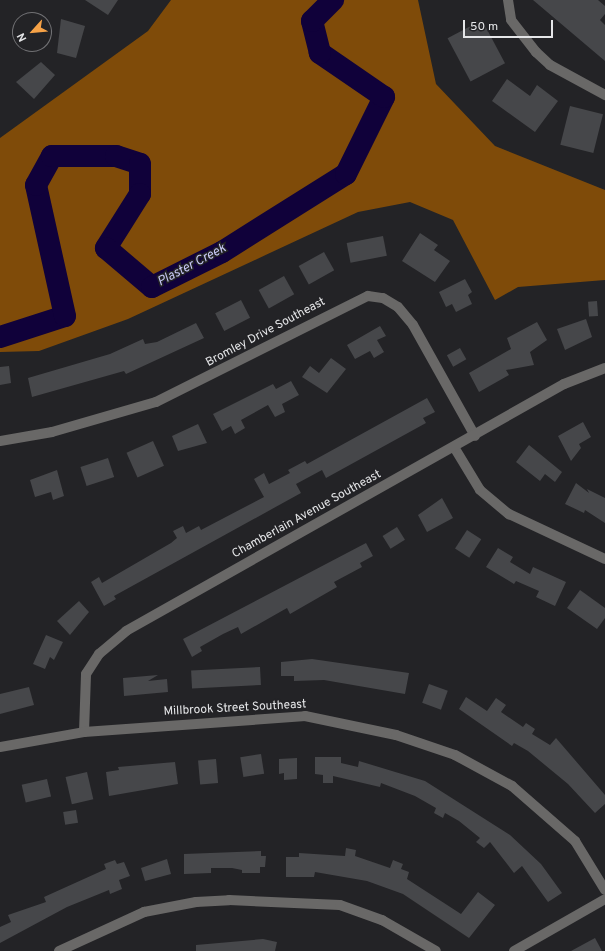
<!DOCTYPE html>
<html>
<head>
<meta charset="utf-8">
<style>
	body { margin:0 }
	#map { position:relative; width:605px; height:951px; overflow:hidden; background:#232326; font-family:Overpass,sans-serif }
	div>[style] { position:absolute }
	.forest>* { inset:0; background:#7f4b09 }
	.river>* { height:22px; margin:-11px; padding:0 11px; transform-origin:11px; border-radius:11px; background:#10013a }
	.building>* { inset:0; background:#46474a; transform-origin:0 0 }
	.street>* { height:10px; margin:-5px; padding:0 5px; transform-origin:5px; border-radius:5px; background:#696867 }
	span { translate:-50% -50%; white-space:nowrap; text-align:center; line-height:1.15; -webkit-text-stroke:3px #232326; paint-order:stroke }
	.street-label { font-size:12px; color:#e5e6e8 }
	.water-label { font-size:13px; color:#c8c9f6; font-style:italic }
	.north { position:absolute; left:12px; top:12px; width:40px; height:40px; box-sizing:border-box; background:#232326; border:1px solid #717174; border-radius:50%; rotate:243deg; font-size:11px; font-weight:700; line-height:16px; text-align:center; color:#e5e6e8 }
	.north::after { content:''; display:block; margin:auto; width:14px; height:18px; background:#f6a247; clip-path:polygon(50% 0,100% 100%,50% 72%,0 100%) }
	.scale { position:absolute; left:463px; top:20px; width:90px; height:18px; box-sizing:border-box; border:2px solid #e5e6e8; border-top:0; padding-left:5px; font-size:12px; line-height:14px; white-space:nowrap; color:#e5e6e8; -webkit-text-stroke:3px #232326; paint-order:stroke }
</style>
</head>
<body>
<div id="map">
	<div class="forest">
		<div style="clip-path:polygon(171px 0,418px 0,436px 84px,495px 146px,605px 190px,605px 280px,518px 287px,495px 300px,453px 220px,410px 202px,358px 212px,128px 319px,39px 351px,0 352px,0 138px,148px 31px)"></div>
	</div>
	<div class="river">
		<div style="left:0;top:337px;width:68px;rotate:-17.9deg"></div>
		<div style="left:65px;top:316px;width:134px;rotate:-102.5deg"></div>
		<div style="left:36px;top:185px;width:33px;rotate:-61deg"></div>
		<div style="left:52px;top:156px;width:64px"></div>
		<div style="left:116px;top:156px;width:25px;rotate:18deg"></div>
		<div style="left:140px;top:164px;width:30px;rotate:90deg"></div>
		<div style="left:140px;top:194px;width:64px;rotate:122.2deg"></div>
		<div style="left:106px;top:248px;width:60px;rotate:40.3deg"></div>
		<div style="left:152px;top:287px;width:78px;rotate:-26.6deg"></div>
		<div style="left:222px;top:252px;width:146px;rotate:-32.2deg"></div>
		<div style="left:346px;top:174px;width:86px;rotate:-63.7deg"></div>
		<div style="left:384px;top:97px;width:78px;rotate:-145.5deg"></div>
		<div style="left:320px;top:53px;width:33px;rotate:-104deg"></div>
		<div style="left:312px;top:21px;width:30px;rotate:-45deg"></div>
	</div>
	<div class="building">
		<div style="clip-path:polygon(85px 0,118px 0,108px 15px)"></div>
		<div style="clip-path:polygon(533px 0,598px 0,605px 6px,605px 14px,600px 20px,605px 25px,605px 61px)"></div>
		<div style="clip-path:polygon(61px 19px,85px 26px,76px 58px,57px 53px)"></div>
		<div style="left:482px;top:20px;width:49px;height:39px;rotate:62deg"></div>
		<div style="clip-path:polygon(41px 62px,55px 75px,34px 99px,16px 82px)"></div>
		<div style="clip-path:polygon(507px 79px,530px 96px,537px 85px,558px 101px,535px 132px,492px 101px)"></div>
		<div style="left:570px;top:106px;width:34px;height:40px;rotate:14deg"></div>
		<div style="clip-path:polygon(420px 233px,438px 245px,434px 250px,450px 261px,435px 282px,402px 261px)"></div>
		<div style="left:383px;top:236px;width:20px;height:37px;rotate:79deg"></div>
		<div style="left:324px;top:252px;width:21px;height:29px;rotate:61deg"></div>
		<div style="left:284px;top:276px;width:21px;height:29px;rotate:61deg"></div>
		<div style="clip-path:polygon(465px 279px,472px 292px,468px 295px,472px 304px,456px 312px,452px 304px,446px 307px,439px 292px)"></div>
		<div style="left:241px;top:300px;width:20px;height:29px;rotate:63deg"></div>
		<div style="left:597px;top:301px;width:15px;height:9px;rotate:86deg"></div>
		<div style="clip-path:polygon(586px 319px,592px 337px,565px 350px,557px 329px)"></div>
		<div style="clip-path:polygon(537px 322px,547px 340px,530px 352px,534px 365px,506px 370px,509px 375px,479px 392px,469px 373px,511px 349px,507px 338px)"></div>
		<div style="clip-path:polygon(196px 323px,204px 338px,126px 374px,124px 371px,32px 397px,28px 378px,110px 354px,143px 339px,145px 344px,157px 342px)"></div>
		<div style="clip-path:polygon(380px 326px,386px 336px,377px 340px,384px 352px,374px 358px,370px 351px,355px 359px,347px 345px)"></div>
		<div style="left:460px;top:348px;width:13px;height:15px;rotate:61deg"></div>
		<div style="clip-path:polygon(331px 358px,346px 369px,327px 393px,302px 377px,310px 366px,319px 373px)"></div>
		<div style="clip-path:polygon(9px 366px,11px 383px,0 385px,0 367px)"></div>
		<div style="clip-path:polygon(291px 381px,299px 395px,282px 404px,285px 412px,275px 417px,268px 405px,241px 420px,245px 428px,235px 434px,231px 426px,222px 431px,213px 414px,273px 384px,276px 389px)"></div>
		<div style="clip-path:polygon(427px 398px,435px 412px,423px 418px,426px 423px,326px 478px,322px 470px,296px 484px,301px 493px,114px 596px,116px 599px,104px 606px,91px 582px,99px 577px,102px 583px,171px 543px,177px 538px,173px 531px,183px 526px,186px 533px,199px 526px,201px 530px,264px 497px,254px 479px,264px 473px,269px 484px,290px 473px,288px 470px,305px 461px,307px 464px)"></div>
		<div style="clip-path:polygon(583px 422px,591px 437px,579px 444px,581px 448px,571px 461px,558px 436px)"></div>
		<div style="clip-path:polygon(198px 424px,207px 443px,178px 451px,172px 436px)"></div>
		<div style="left:153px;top:441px;width:27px;height:29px;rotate:66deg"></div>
		<div style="clip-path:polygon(529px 445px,562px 472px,555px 482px,545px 474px,540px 481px,516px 462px)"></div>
		<div style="left:108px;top:458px;width:20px;height:29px;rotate:72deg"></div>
		<div style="clip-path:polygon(57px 470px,64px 496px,53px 500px,51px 492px,35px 497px,30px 480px)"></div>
		<div style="clip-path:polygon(576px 483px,589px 493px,587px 489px,605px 498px,605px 523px,585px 510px,584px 513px,565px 504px)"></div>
		<div style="clip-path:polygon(442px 498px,453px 518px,427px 532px,418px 515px)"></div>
		<div style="left:397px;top:527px;width:15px;height:17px;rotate:58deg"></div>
		<div style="left:467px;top:530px;width:17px;height:22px;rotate:33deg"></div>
		<div style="clip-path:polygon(366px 543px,373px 556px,360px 563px,362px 567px,334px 582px,337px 587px,290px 614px,287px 608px,241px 634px,238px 627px,223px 634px,200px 647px,202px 651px,192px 657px,183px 639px)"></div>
		<div style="clip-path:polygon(498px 548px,513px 557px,510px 562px,530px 574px,533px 567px,566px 582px,555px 606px,536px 597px,539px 591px,516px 581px,514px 584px,486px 567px)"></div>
		<div style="clip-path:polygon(580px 590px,605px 608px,605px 618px,597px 629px,567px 608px)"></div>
		<div style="clip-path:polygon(79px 601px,89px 612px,70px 635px,57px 621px)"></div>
		<div style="clip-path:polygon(46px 635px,63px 642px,54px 660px,50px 657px,45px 669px,33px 664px)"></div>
		<div style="clip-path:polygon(312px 659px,409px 673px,405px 694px,324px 680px,294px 681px,294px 676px,281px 676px,281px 662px)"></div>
		<div style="left:260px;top:667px;width:18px;height:69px;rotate:87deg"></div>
		<div style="clip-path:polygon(158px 675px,148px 681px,167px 679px,168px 692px,124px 696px,123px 678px)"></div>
		<div style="left:429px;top:684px;width:20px;height:20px;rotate:20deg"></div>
		<div style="clip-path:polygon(29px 687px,34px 705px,0 714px,0 694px)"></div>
		<div style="clip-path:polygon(466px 697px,487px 711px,496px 698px,506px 705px,501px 712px,523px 727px,526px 723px,535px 729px,532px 734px,550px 745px,556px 738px,605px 795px,605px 804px,595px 813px,568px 784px,528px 751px,514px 743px,512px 746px,459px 709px)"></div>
		<div style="left:261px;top:754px;width:20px;height:21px;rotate:81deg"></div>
		<div style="clip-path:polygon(315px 757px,341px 757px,341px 763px,358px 767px,359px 761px,425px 781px,510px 835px,541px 864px,562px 893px,548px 902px,522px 866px,514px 873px,490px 842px,484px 848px,476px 842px,480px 838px,459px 821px,445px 813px,443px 818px,434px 813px,436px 808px,415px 796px,381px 783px,380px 787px,333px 776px,333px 783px,323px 783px,323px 775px,315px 774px)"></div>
		<div style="clip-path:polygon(297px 758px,297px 779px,284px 780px,284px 773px,279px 774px,279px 759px)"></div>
		<div style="left:216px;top:759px;width:24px;height:18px;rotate:85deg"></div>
		<div style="clip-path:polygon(175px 762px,178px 784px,109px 796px,106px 772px,119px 770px,118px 767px)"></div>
		<div style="left:87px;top:772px;width:28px;height:22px;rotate:77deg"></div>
		<div style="left:47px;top:779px;width:18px;height:26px;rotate:77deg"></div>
		<div style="left:76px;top:810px;width:13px;height:13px;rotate:81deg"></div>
		<div style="clip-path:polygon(346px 848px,356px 850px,355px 856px,390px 868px,393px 860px,403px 864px,401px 869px,409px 872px,407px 879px,461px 914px,478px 892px,495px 905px,469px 938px,403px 894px,367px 881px,315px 872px,314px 877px,286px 877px,286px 857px,299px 857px,299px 853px,345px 856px)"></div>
		<div style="clip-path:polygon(261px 851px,261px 856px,266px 856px,265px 867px,260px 867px,260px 873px,242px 873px,242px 870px,232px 868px,211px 868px,211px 873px,184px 874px,184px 854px)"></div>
		<div style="clip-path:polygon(167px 859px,171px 874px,145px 881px,141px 868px)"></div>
		<div style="clip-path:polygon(115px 860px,117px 864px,124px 862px,130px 876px,119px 880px,122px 889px,110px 894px,109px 890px,67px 907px,0 943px,0 927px,11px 922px,8px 915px,46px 902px,44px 897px,106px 869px,104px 864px)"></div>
		<div style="clip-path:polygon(595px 938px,602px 951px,571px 951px)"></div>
		<div style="clip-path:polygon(263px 939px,277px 942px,275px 951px,196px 951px,196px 945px)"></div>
	</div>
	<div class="street">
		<div style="left:508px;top:0;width:20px;rotate:81deg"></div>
		<div style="left:511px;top:20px;width:41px;rotate:52deg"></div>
		<div style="left:536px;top:52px;width:19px;rotate:43deg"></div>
		<div style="left:550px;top:65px;width:63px;rotate:28.6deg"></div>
		<div style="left:0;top:441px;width:53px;rotate:-9.8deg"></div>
		<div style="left:52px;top:432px;width:108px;rotate:-16.1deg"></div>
		<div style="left:156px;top:402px;width:237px;rotate:-26.6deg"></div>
		<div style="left:368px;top:296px;width:15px;rotate:8deg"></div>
		<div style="left:383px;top:298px;width:17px;rotate:31deg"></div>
		<div style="left:398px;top:307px;width:23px;rotate:50deg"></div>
		<div style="left:413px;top:325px;width:127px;rotate:60.8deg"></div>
		<div style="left:454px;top:447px;width:50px;rotate:58.8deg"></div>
		<div style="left:480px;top:490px;width:38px;rotate:40deg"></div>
		<div style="left:509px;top:514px;width:106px;rotate:25.1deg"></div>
		<div style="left:84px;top:732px;width:58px;rotate:-88deg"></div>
		<div style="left:86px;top:674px;width:24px;rotate:-57deg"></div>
		<div style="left:99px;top:654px;width:35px;rotate:-40deg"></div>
		<div style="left:126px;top:631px;width:503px;rotate:-29.42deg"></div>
		<div style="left:564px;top:384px;width:44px;rotate:-21.3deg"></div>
		<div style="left:0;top:747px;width:85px;rotate:-10.1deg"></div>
		<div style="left:84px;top:732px;width:222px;rotate:-4.1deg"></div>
		<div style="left:305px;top:716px;width:93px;rotate:11.8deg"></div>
		<div style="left:396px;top:735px;width:62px;rotate:18.7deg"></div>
		<div style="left:455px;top:755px;width:65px;rotate:28.5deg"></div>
		<div style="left:512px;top:786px;width:84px;rotate:41.1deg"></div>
		<div style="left:575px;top:841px;width:57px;rotate:58.5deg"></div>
		<div style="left:59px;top:951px;width:94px;rotate:-24.6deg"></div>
		<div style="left:144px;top:912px;width:53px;rotate:-10.9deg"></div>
		<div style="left:196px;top:902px;width:33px;rotate:-3deg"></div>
		<div style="left:229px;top:900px;width:111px;rotate:2.6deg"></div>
		<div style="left:340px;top:905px;width:45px;rotate:19.7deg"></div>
		<div style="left:382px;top:920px;width:62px;rotate:29.9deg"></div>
		<div style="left:514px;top:951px;width:105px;rotate:-29.7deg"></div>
	</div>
	<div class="street-label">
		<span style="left:266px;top:333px;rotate:-28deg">Bromley Drive Southeast</span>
		<span style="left:307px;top:515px;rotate:-29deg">Chamberlain Avenue Southeast</span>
		<span style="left:235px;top:709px;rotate:-3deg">Millbrook Street Southeast</span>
	</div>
	<div class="water-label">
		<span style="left:192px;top:266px;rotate:-28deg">Plaster Creek</span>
	</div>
	<div class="north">N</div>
	<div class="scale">50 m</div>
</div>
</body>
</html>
